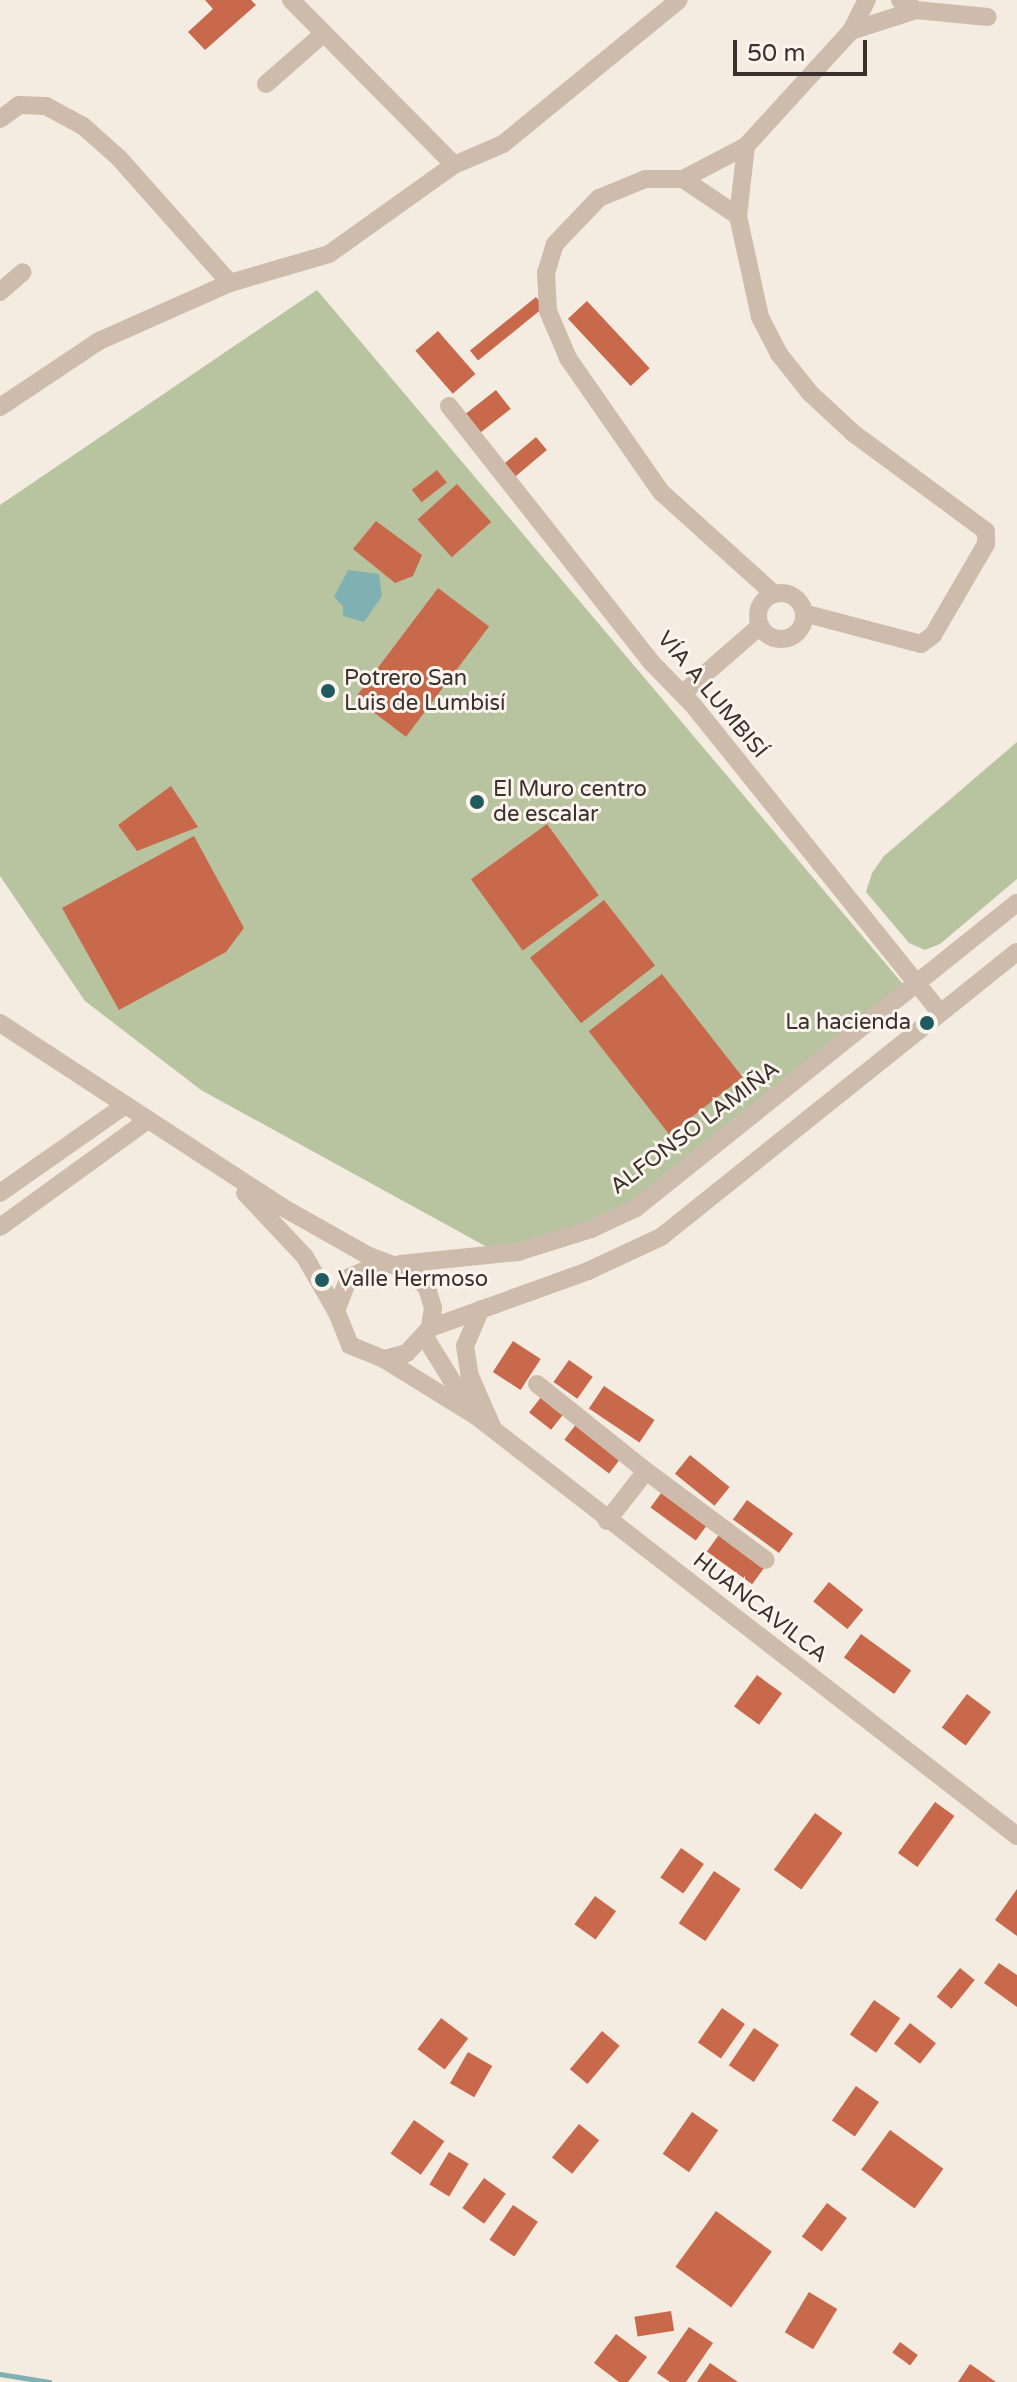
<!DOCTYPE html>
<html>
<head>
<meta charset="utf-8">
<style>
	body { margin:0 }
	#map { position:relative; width:1017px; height:2382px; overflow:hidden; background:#f4ebe1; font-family:"Varela Round",sans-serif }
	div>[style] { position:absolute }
	.green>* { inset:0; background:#b8c4a0 }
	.water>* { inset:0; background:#7fb0b2 }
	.stream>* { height:5px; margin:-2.5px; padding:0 2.5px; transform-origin:2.5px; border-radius:2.5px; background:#7fb0b2 }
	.building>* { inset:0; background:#c8694b; transform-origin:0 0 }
	.minor>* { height:18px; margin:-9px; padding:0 9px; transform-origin:9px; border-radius:9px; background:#cdbbac }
	.minor>.ring { margin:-9px; padding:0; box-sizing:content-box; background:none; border:18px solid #cdbbac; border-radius:50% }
	.dots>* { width:22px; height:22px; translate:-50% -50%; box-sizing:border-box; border:4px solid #fbf5ee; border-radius:50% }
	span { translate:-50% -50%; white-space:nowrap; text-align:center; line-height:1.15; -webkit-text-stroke:6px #fbf5ee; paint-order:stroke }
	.poi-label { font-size:22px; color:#3b302b }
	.left { translate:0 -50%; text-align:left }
	.right { translate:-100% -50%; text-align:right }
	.street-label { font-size:22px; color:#3b302b }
	.scale { position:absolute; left:733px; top:40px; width:134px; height:36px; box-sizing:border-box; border:4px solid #3b302b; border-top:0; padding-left:10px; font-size:24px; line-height:28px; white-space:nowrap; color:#3b302b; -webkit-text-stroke:6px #fbf5ee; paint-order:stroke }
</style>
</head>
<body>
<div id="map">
	<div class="green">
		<div style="clip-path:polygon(317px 290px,902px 983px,917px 986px,636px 1208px,554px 1242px,487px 1247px,201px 1090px,85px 1001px,0 876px,0 505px)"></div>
		<div style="clip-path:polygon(1017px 742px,1017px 879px,940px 944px,925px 950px,909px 943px,866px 892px,872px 873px,884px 856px)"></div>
	</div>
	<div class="water">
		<div style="clip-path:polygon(348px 570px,379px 574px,382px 596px,364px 622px,343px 616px,343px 606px,334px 597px)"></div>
	</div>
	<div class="stream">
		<div style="left:0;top:2374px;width:50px;rotate:9.3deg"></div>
	</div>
	<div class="building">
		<div style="clip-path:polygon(205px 0,251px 0,256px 5px,205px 50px,188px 32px,213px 9px)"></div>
		<div style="left:536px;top:297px;width:13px;height:85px;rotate:51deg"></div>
		<div style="left:587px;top:301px;width:92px;height:26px;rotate:47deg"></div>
		<div style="left:438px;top:331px;width:57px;height:30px;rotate:49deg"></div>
		<div style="left:496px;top:390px;width:24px;height:38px;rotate:52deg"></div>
		<div style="left:536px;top:437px;width:17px;height:42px;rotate:50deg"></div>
		<div style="left:437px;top:470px;width:16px;height:32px;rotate:52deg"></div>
		<div style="left:457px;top:484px;width:51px;height:53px;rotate:48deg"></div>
		<div style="clip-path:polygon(376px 521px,422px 555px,413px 576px,395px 583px,353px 549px)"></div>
		<div style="left:438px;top:588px;width:64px;height:138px;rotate:37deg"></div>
		<div style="clip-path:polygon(171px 786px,198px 827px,137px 851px,118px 825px)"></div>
		<div style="left:547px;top:824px;width:88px;height:94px;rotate:54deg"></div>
		<div style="clip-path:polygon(194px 836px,244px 928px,226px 952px,119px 1010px,62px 908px)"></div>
		<div style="left:604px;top:900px;width:83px;height:94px;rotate:52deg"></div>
		<div style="left:662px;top:974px;width:131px;height:93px;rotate:52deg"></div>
		<div style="left:513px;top:1341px;width:33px;height:37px;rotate:33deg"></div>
		<div style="left:569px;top:1360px;width:29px;height:27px;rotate:35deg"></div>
		<div style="left:604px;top:1386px;width:61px;height:27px;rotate:34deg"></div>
		<div style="left:542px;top:1396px;width:28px;height:21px;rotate:38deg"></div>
		<div style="left:577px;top:1423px;width:56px;height:21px;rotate:37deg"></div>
		<div style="left:690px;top:1455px;width:51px;height:24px;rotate:39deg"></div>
		<div style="left:664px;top:1489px;width:56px;height:23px;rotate:36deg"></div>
		<div style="left:747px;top:1500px;width:57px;height:24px;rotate:36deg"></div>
		<div style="left:721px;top:1532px;width:56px;height:24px;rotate:36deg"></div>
		<div style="left:829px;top:1582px;width:44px;height:25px;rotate:39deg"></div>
		<div style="left:861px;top:1634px;width:62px;height:29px;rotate:36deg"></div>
		<div style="left:757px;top:1675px;width:31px;height:39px;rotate:36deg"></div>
		<div style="left:967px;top:1694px;width:30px;height:42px;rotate:37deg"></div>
		<div style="left:935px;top:1802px;width:24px;height:63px;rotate:36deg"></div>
		<div style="left:815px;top:1813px;width:34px;height:70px;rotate:36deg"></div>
		<div style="left:681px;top:1848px;width:28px;height:36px;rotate:35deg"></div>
		<div style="left:714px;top:1871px;width:32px;height:63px;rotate:34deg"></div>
		<div style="clip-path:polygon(1017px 1889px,1017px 1936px,995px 1920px)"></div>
		<div style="left:595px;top:1896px;width:26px;height:35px;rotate:36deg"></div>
		<div style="clip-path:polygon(999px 1963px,1017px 1975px,1017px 2007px,984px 1983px)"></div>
		<div style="left:960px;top:1968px;width:19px;height:37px;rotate:39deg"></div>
		<div style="left:874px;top:2000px;width:32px;height:42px;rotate:35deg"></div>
		<div style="left:722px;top:2008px;width:28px;height:42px;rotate:35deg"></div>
		<div style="left:441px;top:2018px;width:34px;height:39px;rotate:37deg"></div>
		<div style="left:910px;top:2023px;width:33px;height:26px;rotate:38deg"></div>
		<div style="left:754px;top:2028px;width:30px;height:45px;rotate:34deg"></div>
		<div style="left:602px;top:2031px;width:23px;height:50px;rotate:40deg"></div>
		<div style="left:468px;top:2052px;width:28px;height:36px;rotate:30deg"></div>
		<div style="left:856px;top:2086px;width:28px;height:42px;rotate:35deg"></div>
		<div style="left:692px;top:2112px;width:32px;height:51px;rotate:35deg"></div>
		<div style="left:414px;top:2120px;width:37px;height:41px;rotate:35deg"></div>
		<div style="left:579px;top:2124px;width:26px;height:43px;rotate:39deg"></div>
		<div style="left:890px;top:2130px;width:66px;height:49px;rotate:36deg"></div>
		<div style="left:449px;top:2152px;width:23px;height:38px;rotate:31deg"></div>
		<div style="left:484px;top:2178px;width:27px;height:37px;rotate:36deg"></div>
		<div style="left:827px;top:2203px;width:25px;height:42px;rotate:37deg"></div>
		<div style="left:513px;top:2205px;width:30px;height:42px;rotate:34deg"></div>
		<div style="left:716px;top:2211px;width:69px;height:69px;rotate:36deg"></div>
		<div style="left:809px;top:2292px;width:33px;height:47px;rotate:31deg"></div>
		<div style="left:671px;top:2311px;width:20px;height:37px;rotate:81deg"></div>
		<div style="clip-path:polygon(689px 2327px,713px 2343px,686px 2382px,670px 2382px,657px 2373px)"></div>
		<div style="clip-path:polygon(616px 2334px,647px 2357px,628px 2382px,619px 2382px,594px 2363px)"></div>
		<div style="left:900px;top:2342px;width:22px;height:13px;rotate:36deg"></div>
		<div style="clip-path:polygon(710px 2363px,738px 2382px,697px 2382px)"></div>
		<div style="clip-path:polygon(970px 2364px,996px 2382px,958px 2382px)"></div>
	</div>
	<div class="minor">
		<div style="left:291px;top:0;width:232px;rotate:45.3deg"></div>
		<div style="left:900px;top:0;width:19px;rotate:32deg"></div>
		<div style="left:916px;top:10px;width:72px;rotate:5.6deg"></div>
		<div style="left:851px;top:31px;width:68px;rotate:-17.9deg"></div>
		<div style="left:266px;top:84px;width:77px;rotate:-41.3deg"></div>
		<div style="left:0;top:119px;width:24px;rotate:-36deg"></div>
		<div style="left:19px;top:105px;width:27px;rotate:2deg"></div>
		<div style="left:46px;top:106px;width:42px;rotate:28.4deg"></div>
		<div style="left:83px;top:126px;width:48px;rotate:41.6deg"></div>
		<div style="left:119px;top:158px;width:167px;rotate:48.4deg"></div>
		<div style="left:746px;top:146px;width:70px;rotate:96.5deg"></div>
		<div style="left:738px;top:216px;width:103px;rotate:77.7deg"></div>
		<div style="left:760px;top:317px;width:42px;rotate:62.8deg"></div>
		<div style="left:779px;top:354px;width:50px;rotate:51.5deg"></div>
		<div style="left:810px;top:393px;width:59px;rotate:42.9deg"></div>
		<div style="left:853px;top:433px;width:165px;rotate:36.4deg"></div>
		<div style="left:986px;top:531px;width:13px;rotate:90deg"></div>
		<div style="left:986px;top:544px;width:105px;rotate:120.2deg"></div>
		<div style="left:933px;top:635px;width:15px;rotate:143deg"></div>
		<div style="left:921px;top:644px;width:121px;rotate:-165.2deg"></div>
		<div style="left:683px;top:179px;width:66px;rotate:33.9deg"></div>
		<div style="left:0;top:292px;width:30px;rotate:-41deg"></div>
		<div style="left:449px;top:406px;width:326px;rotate:51.7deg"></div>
		<div style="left:651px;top:662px;width:60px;rotate:45.7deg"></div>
		<div style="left:693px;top:705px;width:394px;rotate:51.2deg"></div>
		<div style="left:0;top:407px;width:119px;rotate:-33.7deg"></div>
		<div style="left:99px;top:341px;width:143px;rotate:-23.9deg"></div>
		<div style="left:230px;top:283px;width:103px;rotate:-16.3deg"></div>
		<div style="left:329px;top:254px;width:153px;rotate:-35.5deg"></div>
		<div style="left:454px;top:165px;width:53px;rotate:-23.2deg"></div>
		<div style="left:503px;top:144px;width:227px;rotate:-39.3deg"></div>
		<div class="ring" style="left:758px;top:593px;width:28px;height:28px"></div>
		<div style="left:774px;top:594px;width:152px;rotate:-137.9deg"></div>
		<div style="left:661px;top:492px;width:163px;rotate:-124.8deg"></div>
		<div style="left:568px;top:358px;width:51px;rotate:-113.1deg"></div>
		<div style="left:548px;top:311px;width:38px;rotate:-93deg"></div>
		<div style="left:546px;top:273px;width:30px;rotate:-73deg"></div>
		<div style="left:555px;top:244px;width:64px;rotate:-46.3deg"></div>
		<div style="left:599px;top:198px;width:50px;rotate:-22.4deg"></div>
		<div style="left:645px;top:179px;width:38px"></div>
		<div style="left:683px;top:179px;width:71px;rotate:-27.6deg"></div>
		<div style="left:746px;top:146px;width:156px;rotate:-47.6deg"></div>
		<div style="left:851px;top:31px;width:35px;rotate:-63deg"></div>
		<div style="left:682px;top:694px;width:103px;rotate:-41.1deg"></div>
		<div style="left:0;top:1023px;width:337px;rotate:33.1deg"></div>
		<div style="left:282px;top:1207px;width:100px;rotate:29.4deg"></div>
		<div style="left:369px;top:1256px;width:48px;rotate:20.7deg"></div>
		<div style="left:414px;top:1273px;width:20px;rotate:49deg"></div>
		<div style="left:427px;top:1288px;width:21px;rotate:73deg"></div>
		<div style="left:433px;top:1308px;width:20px;rotate:99deg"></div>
		<div style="left:430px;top:1328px;width:34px;rotate:133deg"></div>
		<div style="left:407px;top:1353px;width:24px;rotate:165deg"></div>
		<div style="left:384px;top:1359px;width:37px;rotate:-158deg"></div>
		<div style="left:350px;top:1345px;width:37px;rotate:-112deg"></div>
		<div style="left:336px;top:1311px;width:36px;rotate:-69deg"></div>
		<div style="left:349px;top:1277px;width:37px;rotate:-22deg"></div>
		<div style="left:0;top:1193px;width:153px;rotate:-35.1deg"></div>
		<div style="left:245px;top:1193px;width:88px;rotate:46.8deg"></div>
		<div style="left:305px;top:1257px;width:62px;rotate:60.1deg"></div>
		<div style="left:0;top:1227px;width:183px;rotate:-35.9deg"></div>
		<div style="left:400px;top:1264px;width:119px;rotate:-5.8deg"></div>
		<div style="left:518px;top:1252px;width:77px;rotate:-17.5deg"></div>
		<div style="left:591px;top:1229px;width:50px;rotate:-25deg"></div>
		<div style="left:636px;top:1208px;width:488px;rotate:-38.7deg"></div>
		<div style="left:481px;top:1309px;width:40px;rotate:113.4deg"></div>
		<div style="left:465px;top:1346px;width:30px;rotate:81deg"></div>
		<div style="left:470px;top:1376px;width:55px;rotate:66.3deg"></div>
		<div style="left:430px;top:1328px;width:168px;rotate:-19.8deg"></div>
		<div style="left:588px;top:1271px;width:81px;rotate:-25deg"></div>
		<div style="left:661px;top:1237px;width:456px;rotate:-38.7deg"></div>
		<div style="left:425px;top:1337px;width:80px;rotate:58.3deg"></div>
		<div style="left:384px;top:1359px;width:108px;rotate:31.8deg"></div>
		<div style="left:476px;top:1416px;width:685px;rotate:37.82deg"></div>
		<div style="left:537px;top:1384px;width:139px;rotate:38.6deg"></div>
		<div style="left:607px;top:1521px;width:63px;rotate:-52deg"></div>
		<div style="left:646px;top:1471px;width:149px;rotate:36.6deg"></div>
	</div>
	<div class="dots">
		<div style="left:328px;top:691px;background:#1f5a5e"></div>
		<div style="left:477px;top:802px;background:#1f5a5e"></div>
		<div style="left:927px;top:1023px;background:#1f5a5e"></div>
		<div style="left:322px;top:1280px;background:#1f5a5e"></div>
	</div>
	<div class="poi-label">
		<span class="left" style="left:344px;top:691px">Potrero San<br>Luis de Lumbisí</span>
		<span class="left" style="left:493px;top:802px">El Muro centro<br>de escalar</span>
		<span class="right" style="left:911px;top:1023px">La hacienda</span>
		<span class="left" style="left:338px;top:1280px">Valle Hermoso</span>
	</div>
	<div class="street-label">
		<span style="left:712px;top:695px;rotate:50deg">VÍA A LUMBISÍ</span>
		<span style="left:695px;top:1128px;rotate:-37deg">ALFONSO LAMIÑA</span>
		<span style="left:760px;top:1608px;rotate:38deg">HUANCAVILCA</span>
	</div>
	<div class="scale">50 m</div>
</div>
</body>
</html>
